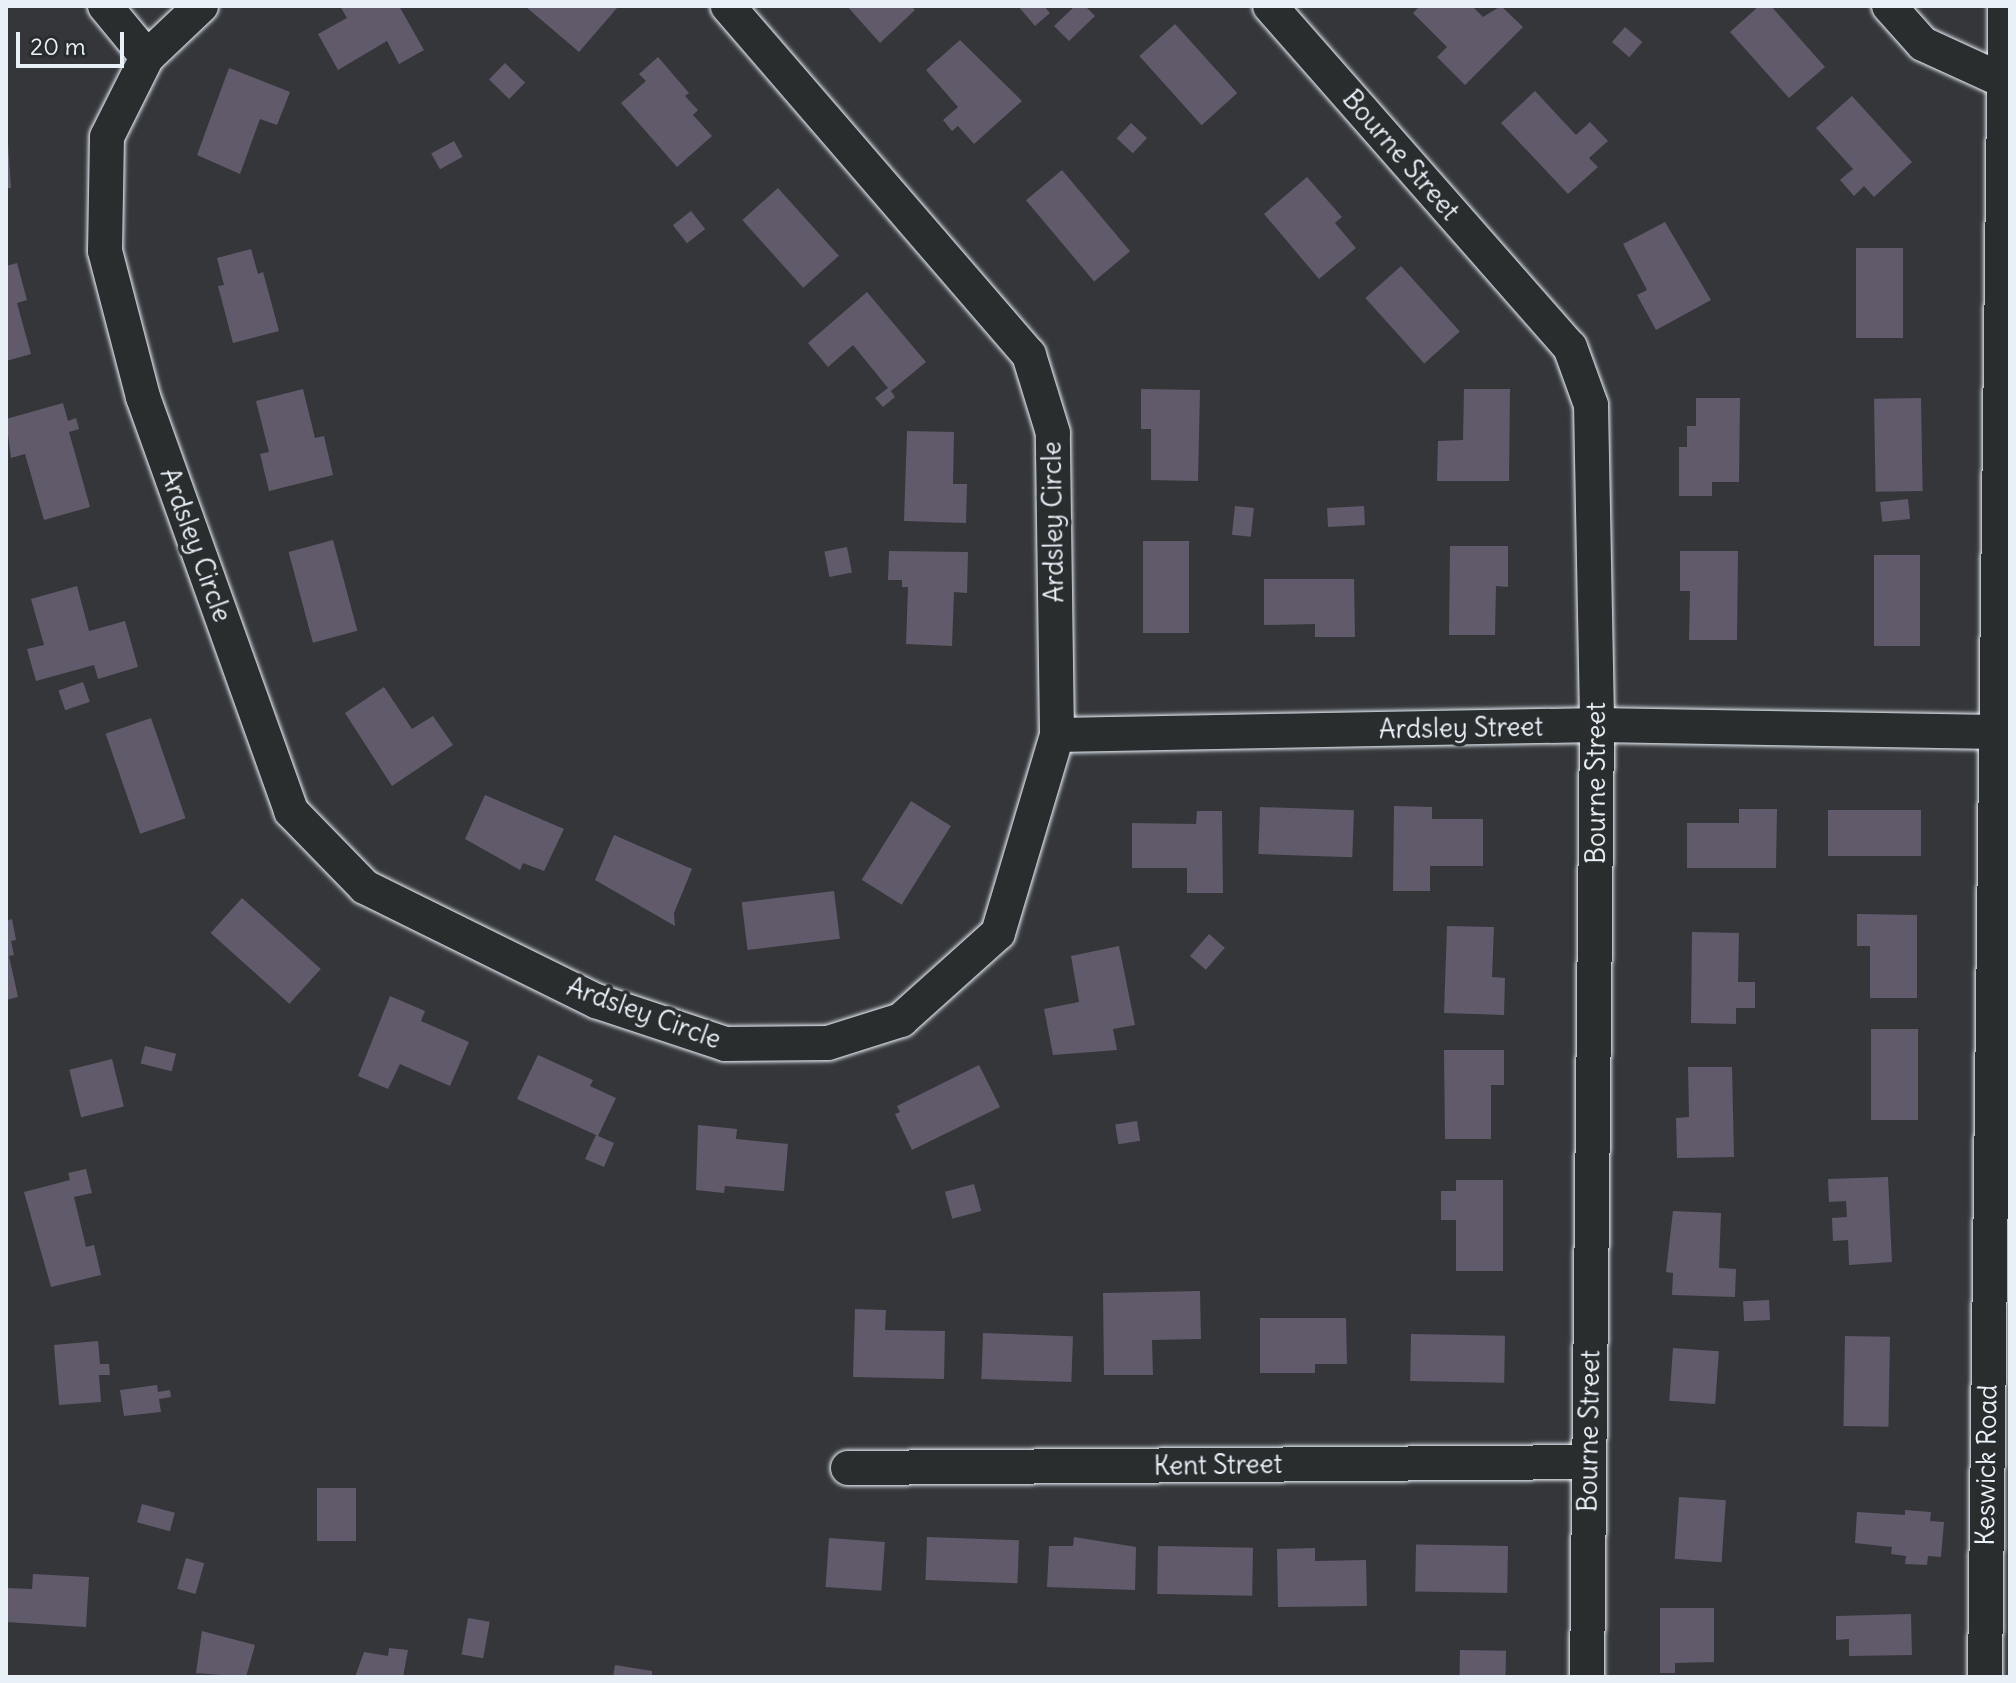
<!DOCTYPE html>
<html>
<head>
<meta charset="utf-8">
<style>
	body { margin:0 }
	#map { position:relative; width:2016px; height:1683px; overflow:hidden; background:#35363a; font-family:Delius,sans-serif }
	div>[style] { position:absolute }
	.building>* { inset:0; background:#605a6b; transform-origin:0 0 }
	.roads { filter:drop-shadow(0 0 2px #e8f1f8) drop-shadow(0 0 2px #e8f1f8) }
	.street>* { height:34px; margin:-17px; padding:0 17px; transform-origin:17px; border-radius:17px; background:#2a2d2e }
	span { translate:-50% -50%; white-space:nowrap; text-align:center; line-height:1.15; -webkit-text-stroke:7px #2a2d2e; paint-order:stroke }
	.street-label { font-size:26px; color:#e8f1f8 }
	.frame { position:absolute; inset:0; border:8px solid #e8f1f8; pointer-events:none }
	.scale { position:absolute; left:16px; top:32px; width:108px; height:36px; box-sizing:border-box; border:4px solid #e8f1f8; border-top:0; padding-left:10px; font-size:24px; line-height:28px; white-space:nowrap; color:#e8f1f8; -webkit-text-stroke:6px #2a2d2e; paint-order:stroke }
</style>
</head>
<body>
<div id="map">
	<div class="building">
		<div style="clip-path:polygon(340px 6px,399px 6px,424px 50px,399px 64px,387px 41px,338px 70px,318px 34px,347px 18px)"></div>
		<div style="clip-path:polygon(525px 6px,614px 6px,617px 8px,579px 52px)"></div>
		<div style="clip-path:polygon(847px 6px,911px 6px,915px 10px,880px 43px)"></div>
		<div style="clip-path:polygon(1018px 6px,1044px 6px,1050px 13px,1035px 26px)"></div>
		<div style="clip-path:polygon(1075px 6px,1085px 6px,1095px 16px,1069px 41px,1054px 26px)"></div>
		<div style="clip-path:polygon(1420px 6px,1472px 6px,1483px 17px,1501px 6px,1523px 27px,1465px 85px,1437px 57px,1447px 47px,1413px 13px)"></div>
		<div style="clip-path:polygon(1759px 6px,1771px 6px,1825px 67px,1789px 98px,1730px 32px)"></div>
		<div style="left:1175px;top:24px;width:93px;height:48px;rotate:48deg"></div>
		<div style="left:1625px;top:27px;width:23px;height:20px;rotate:41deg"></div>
		<div style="clip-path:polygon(960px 40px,1022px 101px,974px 144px,958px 126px,952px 131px,943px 120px,958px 107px,926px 70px)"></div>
		<div style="clip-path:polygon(658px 57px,689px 93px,685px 96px,698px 110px,693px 115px,712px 136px,677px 167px,621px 103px,646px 81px,639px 74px)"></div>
		<div style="left:505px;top:63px;width:28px;height:23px;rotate:44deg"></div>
		<div style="clip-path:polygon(229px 68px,290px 92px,277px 125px,260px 119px,240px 174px,197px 155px)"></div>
		<div style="clip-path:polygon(1535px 91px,1576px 135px,1590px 122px,1608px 141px,1589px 158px,1598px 167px,1568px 194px,1501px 123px)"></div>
		<div style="clip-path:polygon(1852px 96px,1912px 162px,1874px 197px,1864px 186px,1854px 196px,1840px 180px,1853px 169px,1816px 128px)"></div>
		<div style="clip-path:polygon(6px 114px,11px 188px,6px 188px)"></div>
		<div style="left:1131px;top:123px;width:22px;height:21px;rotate:43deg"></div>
		<div style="left:454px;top:141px;width:18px;height:26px;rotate:61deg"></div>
		<div style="left:1062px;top:170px;width:106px;height:47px;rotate:50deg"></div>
		<div style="clip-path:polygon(1307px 177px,1342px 217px,1335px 223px,1356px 248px,1319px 279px,1264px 214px)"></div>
		<div style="left:778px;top:188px;width:91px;height:48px;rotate:48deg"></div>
		<div style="left:691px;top:211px;width:23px;height:23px;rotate:52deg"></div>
		<div style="clip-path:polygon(1665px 222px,1711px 300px,1656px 330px,1637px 295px,1647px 290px,1623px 244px)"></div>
		<div style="left:1856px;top:248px;width:47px;height:90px"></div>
		<div style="clip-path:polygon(251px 249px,258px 274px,263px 272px,279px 331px,233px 343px,218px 286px,224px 285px,217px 258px)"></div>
		<div style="clip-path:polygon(17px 263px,27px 300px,17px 303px,31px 354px,6px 361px,6px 266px)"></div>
		<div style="left:1401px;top:266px;width:88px;height:48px;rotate:48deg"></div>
		<div style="clip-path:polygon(867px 292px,926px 362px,891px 391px,895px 397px,883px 407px,875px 398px,888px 388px,853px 345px,828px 367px,808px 343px)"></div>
		<div style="clip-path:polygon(303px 389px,315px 438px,324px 436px,333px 475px,269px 491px,260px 454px,269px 452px,256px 401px)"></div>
		<div style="clip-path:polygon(1141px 389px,1200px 390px,1198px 481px,1151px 480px,1151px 429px,1141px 429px)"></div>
		<div style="clip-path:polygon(1464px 389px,1510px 389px,1509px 481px,1437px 481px,1438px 441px,1463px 440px)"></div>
		<div style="clip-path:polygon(1696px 398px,1740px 398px,1739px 482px,1712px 482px,1712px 496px,1679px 496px,1679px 447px,1687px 447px,1687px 426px,1696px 426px)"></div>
		<div style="left:1921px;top:398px;width:93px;height:47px;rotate:89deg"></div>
		<div style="clip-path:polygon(63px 403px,68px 421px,76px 418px,79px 429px,69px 432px,90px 507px,44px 520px,25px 454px,11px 458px,6px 419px)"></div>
		<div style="clip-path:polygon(907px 431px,954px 432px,953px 484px,967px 484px,966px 523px,904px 521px)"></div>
		<div style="left:1908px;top:499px;width:20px;height:28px;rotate:84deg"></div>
		<div style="left:1235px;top:506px;width:19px;height:29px;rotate:6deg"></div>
		<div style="left:1364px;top:506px;width:19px;height:37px;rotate:87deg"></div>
		<div style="left:333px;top:540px;width:94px;height:46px;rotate:75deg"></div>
		<div style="left:1143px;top:541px;width:46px;height:92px"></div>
		<div style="clip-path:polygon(1450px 546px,1508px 546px,1508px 587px,1496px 586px,1495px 635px,1449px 635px)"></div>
		<div style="left:847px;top:547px;width:26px;height:23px;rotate:79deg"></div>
		<div style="clip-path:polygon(889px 551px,968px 552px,967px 593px,954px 592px,952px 646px,906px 644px,908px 587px,902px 587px,902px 580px,888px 580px)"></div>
		<div style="clip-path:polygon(1680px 551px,1738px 551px,1737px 640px,1689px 640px,1690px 591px,1680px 591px)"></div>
		<div style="left:1874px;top:555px;width:46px;height:91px"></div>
		<div style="clip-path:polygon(1264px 579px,1354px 579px,1355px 637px,1315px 637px,1315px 624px,1264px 625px)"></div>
		<div style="clip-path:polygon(77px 586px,89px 631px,125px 621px,138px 667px,98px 679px,94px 665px,36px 681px,27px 649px,44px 645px,31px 599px)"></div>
		<div style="left:83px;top:682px;width:21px;height:26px;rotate:71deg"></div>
		<div style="clip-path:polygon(384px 687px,412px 729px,433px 716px,453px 745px,392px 786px,345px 713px)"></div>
		<div style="left:151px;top:718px;width:106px;height:48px;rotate:71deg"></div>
		<div style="clip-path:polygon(485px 795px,564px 829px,544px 871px,523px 863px,520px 870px,465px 839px)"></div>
		<div style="left:911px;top:801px;width:47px;height:93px;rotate:32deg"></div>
		<div style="clip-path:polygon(1394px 806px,1432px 807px,1432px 819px,1483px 819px,1483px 866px,1430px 866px,1430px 891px,1393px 891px)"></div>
		<div style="left:1260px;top:807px;width:94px;height:47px;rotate:2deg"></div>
		<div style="clip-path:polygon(1739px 809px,1777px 809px,1776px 868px,1687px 868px,1687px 823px,1739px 823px)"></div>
		<div style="left:1921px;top:810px;width:46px;height:93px;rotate:90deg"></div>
		<div style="clip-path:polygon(1197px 811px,1222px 811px,1223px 893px,1187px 893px,1187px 868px,1132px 868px,1132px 823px,1196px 824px)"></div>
		<div style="clip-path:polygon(614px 835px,692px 869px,674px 913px,675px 926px,595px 880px)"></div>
		<div style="left:834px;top:891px;width:48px;height:93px;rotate:83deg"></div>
		<div style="left:242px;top:898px;width:106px;height:47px;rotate:42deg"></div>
		<div style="clip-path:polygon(1857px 914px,1917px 915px,1917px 998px,1870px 998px,1870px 946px,1857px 946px)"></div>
		<div style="clip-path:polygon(12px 919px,16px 940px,11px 941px,14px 955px,9px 956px,18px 997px,6px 1000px,6px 921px)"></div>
		<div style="clip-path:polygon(1447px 926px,1494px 927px,1492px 977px,1505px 978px,1504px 1015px,1444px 1013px)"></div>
		<div style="clip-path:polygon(1692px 932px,1739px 933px,1738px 982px,1755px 982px,1755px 1008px,1736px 1008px,1736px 1024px,1691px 1023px)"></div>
		<div style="left:1209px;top:934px;width:21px;height:29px;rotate:41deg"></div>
		<div style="clip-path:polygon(1119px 946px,1135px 1025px,1113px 1029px,1117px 1050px,1053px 1055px,1044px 1009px,1079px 1002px,1071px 956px)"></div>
		<div style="clip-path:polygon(390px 996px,425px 1011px,421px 1021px,469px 1042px,450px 1086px,400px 1064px,388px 1089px,358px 1076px)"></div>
		<div style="left:1871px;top:1029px;width:47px;height:91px"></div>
		<div style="left:145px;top:1046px;width:32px;height:18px;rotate:14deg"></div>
		<div style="clip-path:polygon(1444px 1050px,1504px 1050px,1504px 1085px,1491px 1085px,1491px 1139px,1445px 1139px)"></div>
		<div style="clip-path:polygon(538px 1055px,593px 1080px,590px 1086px,616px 1098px,598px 1136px,614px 1143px,604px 1167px,585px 1159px,596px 1135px,517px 1099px)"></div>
		<div style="left:112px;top:1059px;width:49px;height:44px;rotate:76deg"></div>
		<div style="clip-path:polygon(979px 1065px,1000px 1107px,912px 1150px,895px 1114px,900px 1112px,897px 1106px)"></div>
		<div style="clip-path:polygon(1688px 1067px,1732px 1067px,1734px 1157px,1677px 1158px,1676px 1118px,1689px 1117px)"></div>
		<div style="left:1137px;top:1121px;width:20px;height:22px;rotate:81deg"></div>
		<div style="clip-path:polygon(698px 1125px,737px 1129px,736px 1139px,788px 1144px,784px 1191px,725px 1186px,724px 1193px,696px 1190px)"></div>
		<div style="clip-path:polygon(86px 1169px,92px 1193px,74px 1197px,86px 1247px,94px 1245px,101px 1275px,51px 1287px,24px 1192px,70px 1180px,68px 1173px)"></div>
		<div style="clip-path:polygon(1888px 1177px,1892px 1262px,1849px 1265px,1848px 1240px,1833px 1241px,1832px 1218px,1847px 1217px,1846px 1201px,1829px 1202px,1828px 1179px)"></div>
		<div style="clip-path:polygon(1456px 1180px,1503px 1180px,1503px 1271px,1456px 1271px,1456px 1220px,1441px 1220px,1441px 1191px,1456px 1191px)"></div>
		<div style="left:974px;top:1184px;width:28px;height:30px;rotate:75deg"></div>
		<div style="clip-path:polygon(1673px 1211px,1721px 1213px,1719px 1268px,1736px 1269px,1735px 1297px,1672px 1295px,1673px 1273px,1666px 1272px)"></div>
		<div style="clip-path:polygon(1200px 1291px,1201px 1339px,1152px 1340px,1153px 1375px,1104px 1375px,1103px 1293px)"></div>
		<div style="left:1769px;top:1300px;width:20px;height:26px;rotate:87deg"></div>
		<div style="clip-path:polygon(855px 1309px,886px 1310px,885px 1330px,945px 1331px,944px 1379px,853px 1377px)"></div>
		<div style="clip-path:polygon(1260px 1318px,1346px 1318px,1347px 1364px,1315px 1364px,1315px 1373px,1260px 1373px)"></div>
		<div style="left:983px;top:1333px;width:90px;height:46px;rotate:2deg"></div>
		<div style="left:1411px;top:1334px;width:94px;height:47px;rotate:1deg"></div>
		<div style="left:1845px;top:1336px;width:45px;height:90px;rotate:1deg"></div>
		<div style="clip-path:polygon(98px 1341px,100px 1364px,109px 1364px,110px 1375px,99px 1375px,101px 1402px,59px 1405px,54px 1345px)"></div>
		<div style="left:1673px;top:1348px;width:46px;height:53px;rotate:4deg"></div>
		<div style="clip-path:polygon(157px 1385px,158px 1392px,170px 1390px,171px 1397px,159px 1399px,161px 1412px,124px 1416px,120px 1390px)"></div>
		<div style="left:356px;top:1488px;width:53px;height:39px;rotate:90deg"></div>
		<div style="left:1679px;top:1497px;width:47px;height:62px;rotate:4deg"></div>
		<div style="left:142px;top:1504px;width:34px;height:19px;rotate:15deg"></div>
		<div style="clip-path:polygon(1905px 1510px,1931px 1512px,1930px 1521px,1944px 1522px,1941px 1557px,1928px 1556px,1927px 1565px,1905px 1564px,1906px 1556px,1891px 1554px,1892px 1547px,1855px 1543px,1857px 1512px,1905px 1515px)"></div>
		<div style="left:927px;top:1537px;width:92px;height:43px;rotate:2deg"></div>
		<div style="clip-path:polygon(1074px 1537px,1136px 1547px,1135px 1590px,1047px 1587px,1049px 1546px,1073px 1546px)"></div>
		<div style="left:829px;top:1538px;width:56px;height:49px;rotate:4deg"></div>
		<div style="left:1158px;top:1546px;width:95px;height:48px;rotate:1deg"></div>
		<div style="left:1508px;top:1546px;width:47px;height:92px;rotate:91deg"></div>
		<div style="clip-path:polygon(1315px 1548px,1315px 1561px,1366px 1560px,1367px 1606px,1278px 1607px,1277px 1549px)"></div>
		<div style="left:186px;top:1558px;width:19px;height:32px;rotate:16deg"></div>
		<div style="clip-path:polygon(33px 1574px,89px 1577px,86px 1627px,6px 1622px,6px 1588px,32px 1589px)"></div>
		<div style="clip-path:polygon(1660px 1608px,1714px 1608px,1714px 1662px,1675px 1663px,1675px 1673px,1660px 1673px)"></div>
		<div style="clip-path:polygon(1911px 1614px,1912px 1655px,1849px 1656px,1849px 1639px,1836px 1640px,1836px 1616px)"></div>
		<div style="left:468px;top:1618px;width:22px;height:37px;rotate:10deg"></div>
		<div style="clip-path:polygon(202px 1631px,255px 1645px,246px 1677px,196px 1673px)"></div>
		<div style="clip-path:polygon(389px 1648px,408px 1650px,403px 1677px,355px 1677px,364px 1652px,388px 1656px)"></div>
		<div style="left:1460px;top:1650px;width:46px;height:27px;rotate:1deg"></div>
		<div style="clip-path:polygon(615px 1665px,652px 1671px,652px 1677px,613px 1677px)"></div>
	</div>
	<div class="roads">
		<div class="street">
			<div style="left:105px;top:6px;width:66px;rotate:50.5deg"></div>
			<div style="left:201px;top:6px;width:74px;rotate:136.6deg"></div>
			<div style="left:147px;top:57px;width:89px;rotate:116.6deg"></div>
			<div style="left:107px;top:137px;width:114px;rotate:91deg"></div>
			<div style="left:105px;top:251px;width:151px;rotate:75.4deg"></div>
			<div style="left:143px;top:397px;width:440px;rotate:70.3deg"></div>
			<div style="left:291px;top:811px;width:106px;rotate:45.8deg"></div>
			<div style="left:365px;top:887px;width:258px;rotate:26.3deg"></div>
			<div style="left:596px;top:1001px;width:136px;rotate:18.4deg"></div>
			<div style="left:725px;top:1044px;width:103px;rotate:-0.6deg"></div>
			<div style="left:828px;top:1043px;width:77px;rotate:-17.5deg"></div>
			<div style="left:901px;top:1020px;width:130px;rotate:-41.9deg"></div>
			<div style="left:998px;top:933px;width:207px;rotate:-73.4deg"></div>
			<div style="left:1057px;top:735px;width:302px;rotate:-90.8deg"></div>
			<div style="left:1053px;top:433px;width:82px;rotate:-107.1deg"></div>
			<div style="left:1029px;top:355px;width:461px;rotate:-130.8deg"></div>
			<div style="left:1270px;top:6px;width:454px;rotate:48.7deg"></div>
			<div style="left:1570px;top:347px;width:62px;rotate:70.1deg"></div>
			<div style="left:1591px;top:405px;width:320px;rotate:88.9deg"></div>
			<div style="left:1597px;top:725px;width:952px;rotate:90.6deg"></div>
			<div style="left:1889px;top:6px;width:51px;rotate:48.2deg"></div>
			<div style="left:1923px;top:44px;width:91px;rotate:24.6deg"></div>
			<div style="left:1057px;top:735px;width:540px;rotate:-1.06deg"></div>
			<div style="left:1597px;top:725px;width:413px;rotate:1deg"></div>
			<div style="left:848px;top:1468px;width:740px;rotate:-0.46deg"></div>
			<div style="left:1985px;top:1677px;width:1671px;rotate:-89.31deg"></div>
		</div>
	</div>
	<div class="street-label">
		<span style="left:1401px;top:155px;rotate:49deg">Bourne Street</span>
		<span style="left:1053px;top:522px;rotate:-91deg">Ardsley Circle</span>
		<span style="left:196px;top:545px;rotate:70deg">Ardsley Circle</span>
		<span style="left:1461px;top:728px;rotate:-1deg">Ardsley Street</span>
		<span style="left:1596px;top:783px;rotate:-90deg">Bourne Street</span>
		<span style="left:644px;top:1013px;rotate:20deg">Ardsley Circle</span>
		<span style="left:1589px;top:1431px;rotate:-89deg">Bourne Street</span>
		<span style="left:1218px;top:1465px;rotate:-1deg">Kent Street</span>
		<span style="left:1986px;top:1465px;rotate:-89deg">Keswick Road</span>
	</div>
	<div class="frame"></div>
	<div class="scale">20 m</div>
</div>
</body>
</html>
